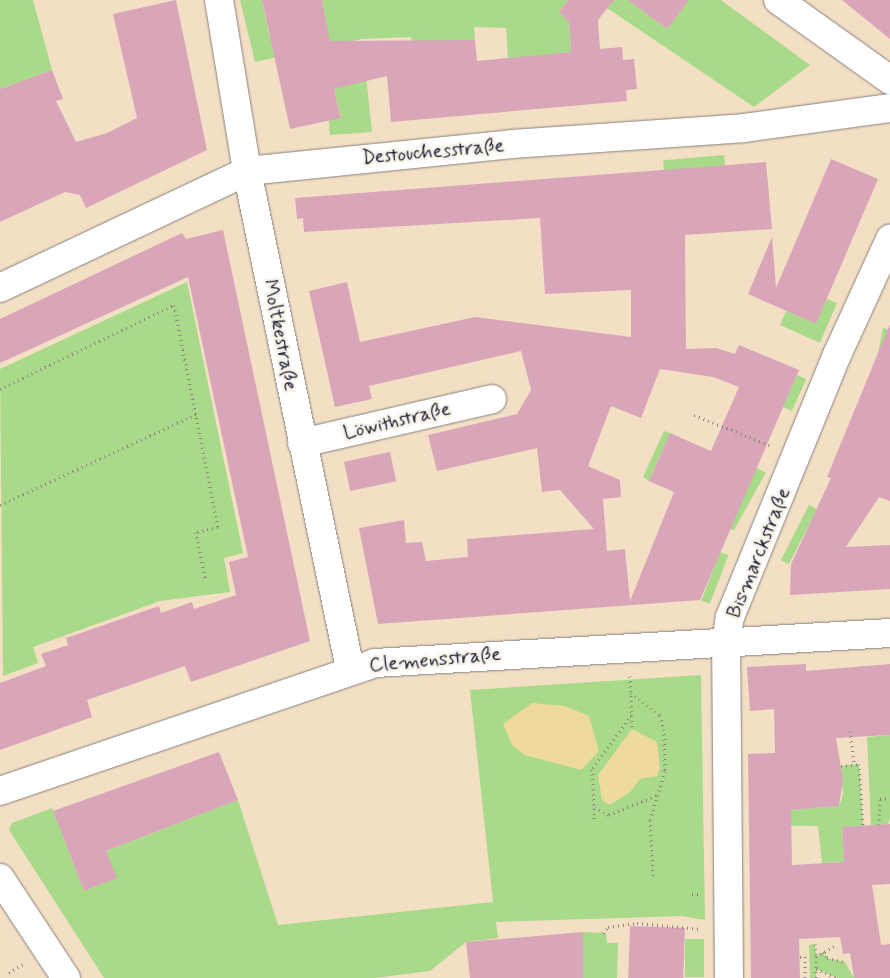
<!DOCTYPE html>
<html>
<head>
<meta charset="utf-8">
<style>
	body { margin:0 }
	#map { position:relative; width:890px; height:978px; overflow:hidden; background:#f3e0c4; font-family:Mynerve,sans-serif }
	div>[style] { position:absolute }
	.green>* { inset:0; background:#a8da89; transform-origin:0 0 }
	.sand>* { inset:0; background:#eeda9e }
	.building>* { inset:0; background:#d9a6b9; transform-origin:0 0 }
	.path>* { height:3px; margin-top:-1.5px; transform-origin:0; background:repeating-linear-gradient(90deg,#8a8180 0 1px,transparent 0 5px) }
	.roads { filter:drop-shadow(0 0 1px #8a8180) drop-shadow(0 0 1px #8a8180) }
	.minor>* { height:28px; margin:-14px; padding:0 14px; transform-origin:14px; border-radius:14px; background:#fff }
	span { translate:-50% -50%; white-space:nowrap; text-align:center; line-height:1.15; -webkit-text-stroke:5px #f7f3e8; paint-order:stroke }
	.street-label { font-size:20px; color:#22223b }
</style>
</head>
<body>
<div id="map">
	<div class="green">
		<div style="clip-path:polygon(0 0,33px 0,52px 70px,0 89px)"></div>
		<div style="clip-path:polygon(240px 0,262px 0,270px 39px,327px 27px,322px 0,568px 0,559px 12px,569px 22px,571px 52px,508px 59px,506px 28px,474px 27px,475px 40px,443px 42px,415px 69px,411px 37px,362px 39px,255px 62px)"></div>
		<div style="clip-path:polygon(613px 0,628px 0,667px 29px,689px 0,721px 0,810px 65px,754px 107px,607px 8px)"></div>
		<div style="clip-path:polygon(366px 76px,372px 132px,330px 135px,329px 120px,341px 117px,334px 89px)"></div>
		<div style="left:724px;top:155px;width:11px;height:61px;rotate:85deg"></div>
		<div style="clip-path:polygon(187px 282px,243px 553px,224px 558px,230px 592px,160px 601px,33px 647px,38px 663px,3px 676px,0 369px)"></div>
		<div style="clip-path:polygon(827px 299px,837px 303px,820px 343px,780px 325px,786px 311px,816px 323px)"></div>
		<div style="left:883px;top:328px;width:5px;height:47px;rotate:11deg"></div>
		<div style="left:797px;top:375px;width:10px;height:35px;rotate:24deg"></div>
		<div style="clip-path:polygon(664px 431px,670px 433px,649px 481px,643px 477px)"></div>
		<div style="left:757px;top:468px;width:10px;height:66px;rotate:29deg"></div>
		<div style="left:809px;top:505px;width:9px;height:62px;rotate:27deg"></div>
		<div style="left:720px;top:552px;width:9px;height:52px;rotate:21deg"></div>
		<div style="clip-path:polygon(701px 675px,705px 920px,682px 916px,496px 922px,498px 938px,466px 942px,430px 971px,375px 978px,104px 978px,9px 830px,12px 823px,52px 808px,84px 891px,116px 878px,106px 851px,238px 800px,278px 925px,493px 902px,470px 690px)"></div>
		<div style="clip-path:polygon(890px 735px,890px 817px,888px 824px,871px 826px,867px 737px)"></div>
		<div style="clip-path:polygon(859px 764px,863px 826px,842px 827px,844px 862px,822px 863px,818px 826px,749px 825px,750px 805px,778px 811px,839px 806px,843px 795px,841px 766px)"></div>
		<div style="clip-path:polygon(583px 932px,606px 933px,607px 943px,618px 943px,617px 978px,583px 978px)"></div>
		<div style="left:685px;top:939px;width:19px;height:38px"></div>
		<div style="clip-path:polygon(815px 944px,816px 956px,823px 952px,827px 958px,845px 962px,854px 978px,837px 978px,816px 969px,816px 978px,810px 978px,809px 945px)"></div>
	</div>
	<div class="sand">
		<div style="clip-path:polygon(532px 703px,565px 706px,589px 716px,599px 751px,581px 770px,525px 755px,512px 745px,503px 724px)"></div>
		<div style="clip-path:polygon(632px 729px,657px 742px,660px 768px,657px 776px,640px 779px,630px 792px,610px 805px,602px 800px,598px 775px)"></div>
	</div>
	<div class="building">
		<div style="clip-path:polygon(176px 0,207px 150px,86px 208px,80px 195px,65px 192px,0 222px,0 89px,52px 70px,63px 99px,56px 101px,76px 142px,107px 133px,137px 118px,113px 14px)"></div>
		<div style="clip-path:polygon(262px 0,322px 0,330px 41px,475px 40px,477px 61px,571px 52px,569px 22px,559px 12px,568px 0,614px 0,598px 20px,600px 49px,622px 47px,623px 60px,634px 59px,637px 89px,626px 90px,627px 101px,391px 122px,387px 76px,334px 89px,341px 118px,290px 129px)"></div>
		<div style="clip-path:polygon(628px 0,689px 0,667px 29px)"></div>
		<div style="clip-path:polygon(842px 0,890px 0,890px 39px)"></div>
		<div style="clip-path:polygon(831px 159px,878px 179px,816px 324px,748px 294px,772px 237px,776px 288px)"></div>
		<div style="clip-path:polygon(evenodd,766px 162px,772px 229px,685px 235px,686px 349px,716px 348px,735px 354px,739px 345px,799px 370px,700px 600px,378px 624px,359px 528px,404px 520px,406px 543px,422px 542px,426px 561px,468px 557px,467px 539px,594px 529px,560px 490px,542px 492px,537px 448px,437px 471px,428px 435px,517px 414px,531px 390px,521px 351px,369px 386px,372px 399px,335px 407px,309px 291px,347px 282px,360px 342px,475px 317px,631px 337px,631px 290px,545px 294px,540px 218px,304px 232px,303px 218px,297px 219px,295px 198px,766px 162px,660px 369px,713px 377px,739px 387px,711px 451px,670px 433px,649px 481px,674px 492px,630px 601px,625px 549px,607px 551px,603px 499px,621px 497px,620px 480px,588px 466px,611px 406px,641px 418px,660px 369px)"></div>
		<div style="clip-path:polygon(223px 230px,310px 641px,191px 682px,185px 666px,87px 700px,92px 717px,0 750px,0 683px,46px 666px,41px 654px,68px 645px,66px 638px,159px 606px,161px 613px,192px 602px,194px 609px,236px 595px,229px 562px,248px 557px,188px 277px,0 363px,0 319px,182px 233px,186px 239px)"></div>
		<div style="clip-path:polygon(890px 324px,890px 501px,879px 497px,846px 547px,890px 545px,890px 589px,790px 595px,791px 564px,831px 478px,827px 477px)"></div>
		<div style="left:390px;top:452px;width:30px;height:47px;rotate:78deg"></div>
		<div style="clip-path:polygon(806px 664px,806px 671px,890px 664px,890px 735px,836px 738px,843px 780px,839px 806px,791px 810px,792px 865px,844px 862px,842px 827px,890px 824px,890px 884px,872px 885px,881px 945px,890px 944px,890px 978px,854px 978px,850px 953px,843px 954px,840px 937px,799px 939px,800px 978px,751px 978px,748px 754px,775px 753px,774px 709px,750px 711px,747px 667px)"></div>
		<div style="clip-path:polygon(219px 752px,238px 800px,106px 851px,117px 878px,84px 891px,53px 811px)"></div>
		<div style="left:630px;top:926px;width:55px;height:52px;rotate:2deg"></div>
		<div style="clip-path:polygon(583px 932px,583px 978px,470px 978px,466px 942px)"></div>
	</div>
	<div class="path">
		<div style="left:0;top:389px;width:193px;rotate:-25.8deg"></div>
		<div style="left:174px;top:305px;width:226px;rotate:78.8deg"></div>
		<div style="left:218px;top:527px;width:23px;rotate:167deg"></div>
		<div style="left:196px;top:532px;width:47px;rotate:78.9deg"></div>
		<div style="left:694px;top:415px;width:84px;rotate:21.7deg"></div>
		<div style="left:0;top:505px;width:217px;rotate:-24.8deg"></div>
		<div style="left:630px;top:676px;width:53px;rotate:87.8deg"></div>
		<div style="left:631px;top:693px;width:36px;rotate:37deg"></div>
		<div style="left:660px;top:715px;width:15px;rotate:74deg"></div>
		<div style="left:664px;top:729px;width:42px;rotate:88.6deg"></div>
		<div style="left:665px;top:771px;width:51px;rotate:107deg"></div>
		<div style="left:650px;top:820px;width:57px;rotate:87deg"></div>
		<div style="left:632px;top:715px;width:67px;rotate:126.5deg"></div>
		<div style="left:592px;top:769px;width:39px;rotate:87deg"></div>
		<div style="left:594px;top:808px;width:17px;rotate:25deg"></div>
		<div style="left:609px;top:815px;width:52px;rotate:-22.6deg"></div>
		<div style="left:850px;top:731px;width:33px;rotate:83deg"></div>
		<div style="left:841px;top:766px;width:18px;rotate:-6deg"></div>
		<div style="left:859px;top:764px;width:62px;rotate:86.3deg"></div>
		<div style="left:594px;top:808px;width:14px;rotate:90deg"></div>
		<div style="left:879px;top:825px;width:26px;rotate:-88deg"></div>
		<div style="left:880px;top:799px;width:10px;rotate:-6deg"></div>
		<div style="left:692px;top:894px;width:9px"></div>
		<div style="left:603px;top:933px;width:8px;rotate:-50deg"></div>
		<div style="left:608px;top:927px;width:29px;rotate:-8deg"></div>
		<div style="left:637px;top:923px;width:65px;rotate:5.3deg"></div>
		<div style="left:815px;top:944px;width:12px;rotate:85deg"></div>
		<div style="left:823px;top:952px;width:7px;rotate:56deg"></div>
		<div style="left:827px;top:958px;width:18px;rotate:13deg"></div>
		<div style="left:800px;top:957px;width:5px;rotate:-11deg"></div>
		<div style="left:805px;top:956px;width:22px;rotate:90deg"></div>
		<div style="left:816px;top:969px;width:23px;rotate:23deg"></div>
		<div style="left:9px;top:973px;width:17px;rotate:-33deg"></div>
		<div style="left:816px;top:978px;width:21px;rotate:-90deg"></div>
		<div style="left:816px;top:957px;width:23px;rotate:-31deg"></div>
	</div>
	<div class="roads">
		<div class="minor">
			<div style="left:219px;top:0;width:173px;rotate:80.7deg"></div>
			<div style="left:247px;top:171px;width:509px;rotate:78.31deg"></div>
			<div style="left:778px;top:0;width:138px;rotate:35.5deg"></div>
			<div style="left:0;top:288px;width:273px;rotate:-25.3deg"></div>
			<div style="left:247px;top:171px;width:266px;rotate:-5.8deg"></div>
			<div style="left:512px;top:144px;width:233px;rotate:-3.9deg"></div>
			<div style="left:744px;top:128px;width:147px;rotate:-7.8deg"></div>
			<div style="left:302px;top:443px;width:195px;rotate:-13deg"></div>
			<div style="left:0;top:791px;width:396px;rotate:-18.8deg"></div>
			<div style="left:375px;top:663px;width:516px;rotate:-3.33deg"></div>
			<div style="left:0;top:878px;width:120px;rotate:56.6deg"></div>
			<div style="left:729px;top:978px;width:334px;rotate:-90.5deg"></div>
			<div style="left:726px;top:644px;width:27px;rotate:-82deg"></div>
			<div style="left:730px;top:617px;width:283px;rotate:-67.8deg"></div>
			<div style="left:837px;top:355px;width:128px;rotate:-65.4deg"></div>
		</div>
	</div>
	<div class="street-label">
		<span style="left:433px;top:152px;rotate:-5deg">Destouchesstraße</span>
		<span style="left:280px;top:335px;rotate:79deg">Moltkestraße</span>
		<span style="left:397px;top:421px;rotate:-13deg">Löwithstraße</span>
		<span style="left:759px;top:553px;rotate:-68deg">Bismarckstraße</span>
		<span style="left:435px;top:660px;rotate:-5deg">Clemensstraße</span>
	</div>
</div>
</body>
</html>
